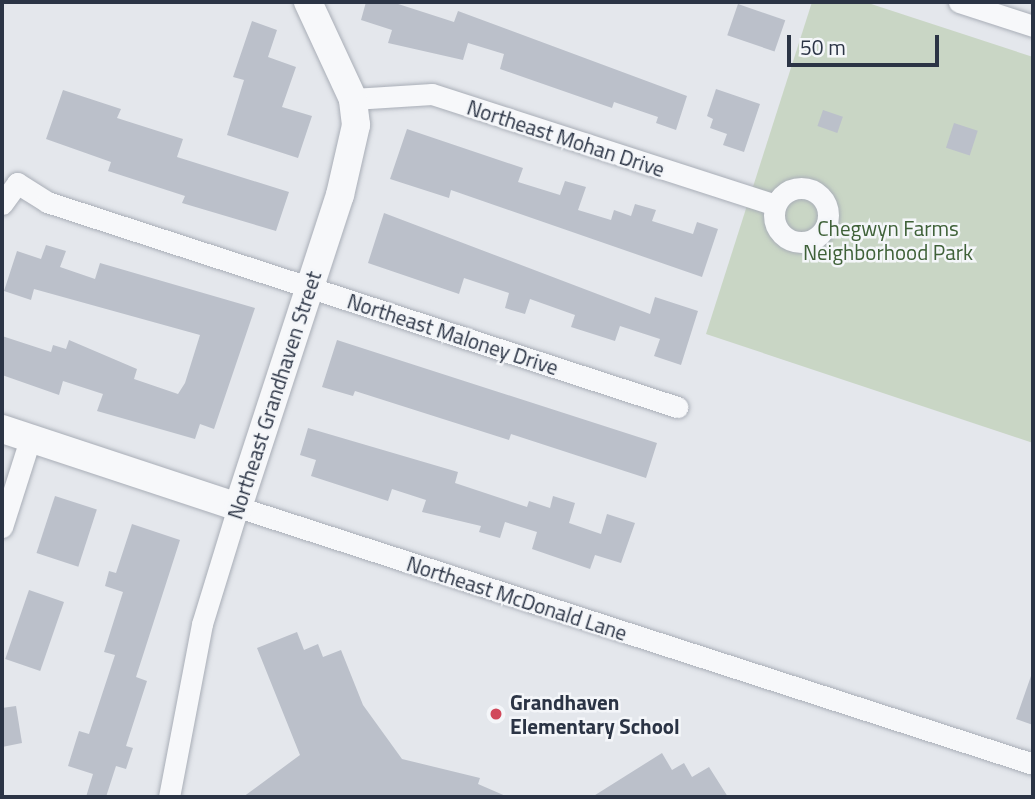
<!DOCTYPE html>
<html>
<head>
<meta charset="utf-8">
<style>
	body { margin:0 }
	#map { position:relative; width:1035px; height:799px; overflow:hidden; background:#e4e7ec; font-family:"Titillium Web",sans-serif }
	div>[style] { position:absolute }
	.green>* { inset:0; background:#c9d6c5 }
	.building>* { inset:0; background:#bbc0ca; transform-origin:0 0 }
	.roads { filter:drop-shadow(0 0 2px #a9aeb7) drop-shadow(0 0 2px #a9aeb7) }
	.minor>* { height:21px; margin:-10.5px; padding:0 10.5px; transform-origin:10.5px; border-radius:10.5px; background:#f7f8fa }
	.minor>.ring { margin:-10.5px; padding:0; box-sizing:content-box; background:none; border:21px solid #f7f8fa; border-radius:50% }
	.tertiary>* { height:28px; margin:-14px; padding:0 14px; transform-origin:14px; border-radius:14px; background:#f7f8fa }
	.dots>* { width:19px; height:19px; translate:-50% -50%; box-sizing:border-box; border:4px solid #f4f6f9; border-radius:50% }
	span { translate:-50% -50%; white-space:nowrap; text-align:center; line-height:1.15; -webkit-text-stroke:5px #f4f6f9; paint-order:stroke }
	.street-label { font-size:21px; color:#2b3445 }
	.park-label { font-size:21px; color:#3f6138 }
	.poi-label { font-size:21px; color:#2b3445; font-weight:700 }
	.left { translate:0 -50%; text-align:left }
	.frame { position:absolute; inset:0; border:4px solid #2b3445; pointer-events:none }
	.scale { position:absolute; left:787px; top:35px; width:152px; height:32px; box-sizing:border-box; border:4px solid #2b3445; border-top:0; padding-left:9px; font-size:21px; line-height:24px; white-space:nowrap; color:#2b3445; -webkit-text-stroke:5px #f4f6f9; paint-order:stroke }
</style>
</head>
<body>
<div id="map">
	<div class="green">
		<div style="clip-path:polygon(812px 2px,865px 2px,1033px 57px,1033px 443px,706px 334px)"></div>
	</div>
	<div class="building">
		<div style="clip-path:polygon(366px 2px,392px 2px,454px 22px,458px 11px,687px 96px,676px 130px,656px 123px,658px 117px,614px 102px,612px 108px,500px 69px,504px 54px,468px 43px,463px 60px,388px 43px,392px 30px,361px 20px)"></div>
		<div style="left:738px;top:4px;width:50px;height:33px;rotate:19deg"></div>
		<div style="clip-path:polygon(252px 21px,277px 30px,268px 57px,296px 67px,282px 107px,312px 116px,298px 158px,227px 135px,244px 80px,233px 77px)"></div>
		<div style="clip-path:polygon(716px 89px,760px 104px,744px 152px,723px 145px,727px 134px,710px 128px,713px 119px,707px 116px)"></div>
		<div style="clip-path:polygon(63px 90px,121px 109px,117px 118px,183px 139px,177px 157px,289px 192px,276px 231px,182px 203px,185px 196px,108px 171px,111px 162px,46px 139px)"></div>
		<div style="left:823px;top:110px;width:21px;height:17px;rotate:19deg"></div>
		<div style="left:954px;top:123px;width:25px;height:26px;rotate:18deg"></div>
		<div style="clip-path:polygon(407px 129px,523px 168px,518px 182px,560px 195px,565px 181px,586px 187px,578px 210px,611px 220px,614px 210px,631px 216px,635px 204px,656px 210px,652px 221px,693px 234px,697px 222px,718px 229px,702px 277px,451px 190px,449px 198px,390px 179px)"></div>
		<div style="clip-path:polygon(384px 213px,650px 314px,655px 297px,698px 311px,681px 365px,654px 356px,660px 339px,620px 326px,615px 341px,571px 327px,575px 315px,530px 299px,525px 314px,505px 308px,509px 293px,464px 278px,459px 294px,368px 263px)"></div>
		<div style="clip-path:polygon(46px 245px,66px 251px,60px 267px,95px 279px,100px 263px,255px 308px,214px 429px,200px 424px,195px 439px,97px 411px,103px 394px,63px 381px,59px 395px,2px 375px,2px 336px,51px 352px,53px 345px,66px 349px,69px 340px,137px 369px,134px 379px,178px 394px,185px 383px,200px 335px,34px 289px,31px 300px,4px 291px,17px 251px,41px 259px)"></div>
		<div style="clip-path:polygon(337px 340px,657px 443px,646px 478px,511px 434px,509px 440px,355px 391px,353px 396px,322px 387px)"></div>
		<div style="clip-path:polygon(308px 428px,458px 472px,455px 483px,527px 507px,529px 501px,550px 508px,553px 496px,575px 503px,569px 523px,601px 534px,607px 514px,635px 523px,621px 563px,595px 555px,590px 569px,532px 549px,537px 532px,505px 522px,500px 538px,479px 532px,481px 526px,422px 512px,426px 500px,392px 489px,388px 501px,311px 476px,316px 460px,300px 455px)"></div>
		<div style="left:55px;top:496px;width:44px;height:60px;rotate:18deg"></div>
		<div style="clip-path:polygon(132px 524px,180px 540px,136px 677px,147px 681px,126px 746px,133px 748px,126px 769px,116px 766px,106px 797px,86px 797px,93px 774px,68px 766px,79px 731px,89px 734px,115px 655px,104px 652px,123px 592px,105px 586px,109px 571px,116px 573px)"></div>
		<div style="left:29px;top:590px;width:37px;height:73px;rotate:19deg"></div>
		<div style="clip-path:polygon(297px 632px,304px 650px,318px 644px,323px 657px,341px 650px,363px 705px,402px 759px,480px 778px,478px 784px,508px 797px,243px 797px,300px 755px,257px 648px)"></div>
		<div style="clip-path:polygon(1031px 676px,1033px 676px,1033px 725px,1016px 719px)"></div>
		<div style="clip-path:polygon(16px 706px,22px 743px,2px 747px,2px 708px)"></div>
		<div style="clip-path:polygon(662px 753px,672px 770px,684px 763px,692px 777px,709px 767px,728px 797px,592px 797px)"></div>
	</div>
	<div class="roads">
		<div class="minor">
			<div style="left:959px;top:2px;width:78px;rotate:18deg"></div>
			<div style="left:353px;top:99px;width:79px;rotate:-3.6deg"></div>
			<div style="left:432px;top:94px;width:361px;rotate:17.9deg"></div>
			<div class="ring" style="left:774px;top:188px;width:33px;height:33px"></div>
			<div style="left:2px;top:204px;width:26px;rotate:-54deg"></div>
			<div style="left:17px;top:183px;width:36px;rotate:32deg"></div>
			<div style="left:47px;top:202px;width:663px;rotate:18.02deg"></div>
			<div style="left:2px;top:527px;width:92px;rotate:-72.3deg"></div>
			<div style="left:169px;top:797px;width:176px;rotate:-79.2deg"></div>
			<div style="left:202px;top:624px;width:122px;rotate:-72.9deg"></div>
			<div style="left:238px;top:507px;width:836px;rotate:17.91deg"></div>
		</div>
		<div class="tertiary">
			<div style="left:2px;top:429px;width:249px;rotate:18.3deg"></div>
			<div style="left:238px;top:507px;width:328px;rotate:-71.9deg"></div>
			<div style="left:340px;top:195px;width:72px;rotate:-77.1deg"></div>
			<div style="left:356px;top:125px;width:26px;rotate:-97deg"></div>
			<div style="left:353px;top:99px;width:107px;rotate:-114.9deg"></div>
		</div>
	</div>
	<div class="dots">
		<div style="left:496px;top:714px;background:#d1495b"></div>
	</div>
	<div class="street-label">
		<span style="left:566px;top:138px;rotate:18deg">Northeast Mohan Drive</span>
		<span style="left:453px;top:334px;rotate:18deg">Northeast Maloney Drive</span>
		<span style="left:274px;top:395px;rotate:-72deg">Northeast Grandhaven Street</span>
		<span style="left:517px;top:598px;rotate:18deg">Northeast McDonald Lane</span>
	</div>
	<div class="park-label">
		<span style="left:888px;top:240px">Chegwyn Farms<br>Neighborhood Park</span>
	</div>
	<div class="poi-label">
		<span class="left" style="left:510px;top:714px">Grandhaven<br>Elementary School</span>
	</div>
	<div class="frame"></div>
	<div class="scale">50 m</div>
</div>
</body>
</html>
